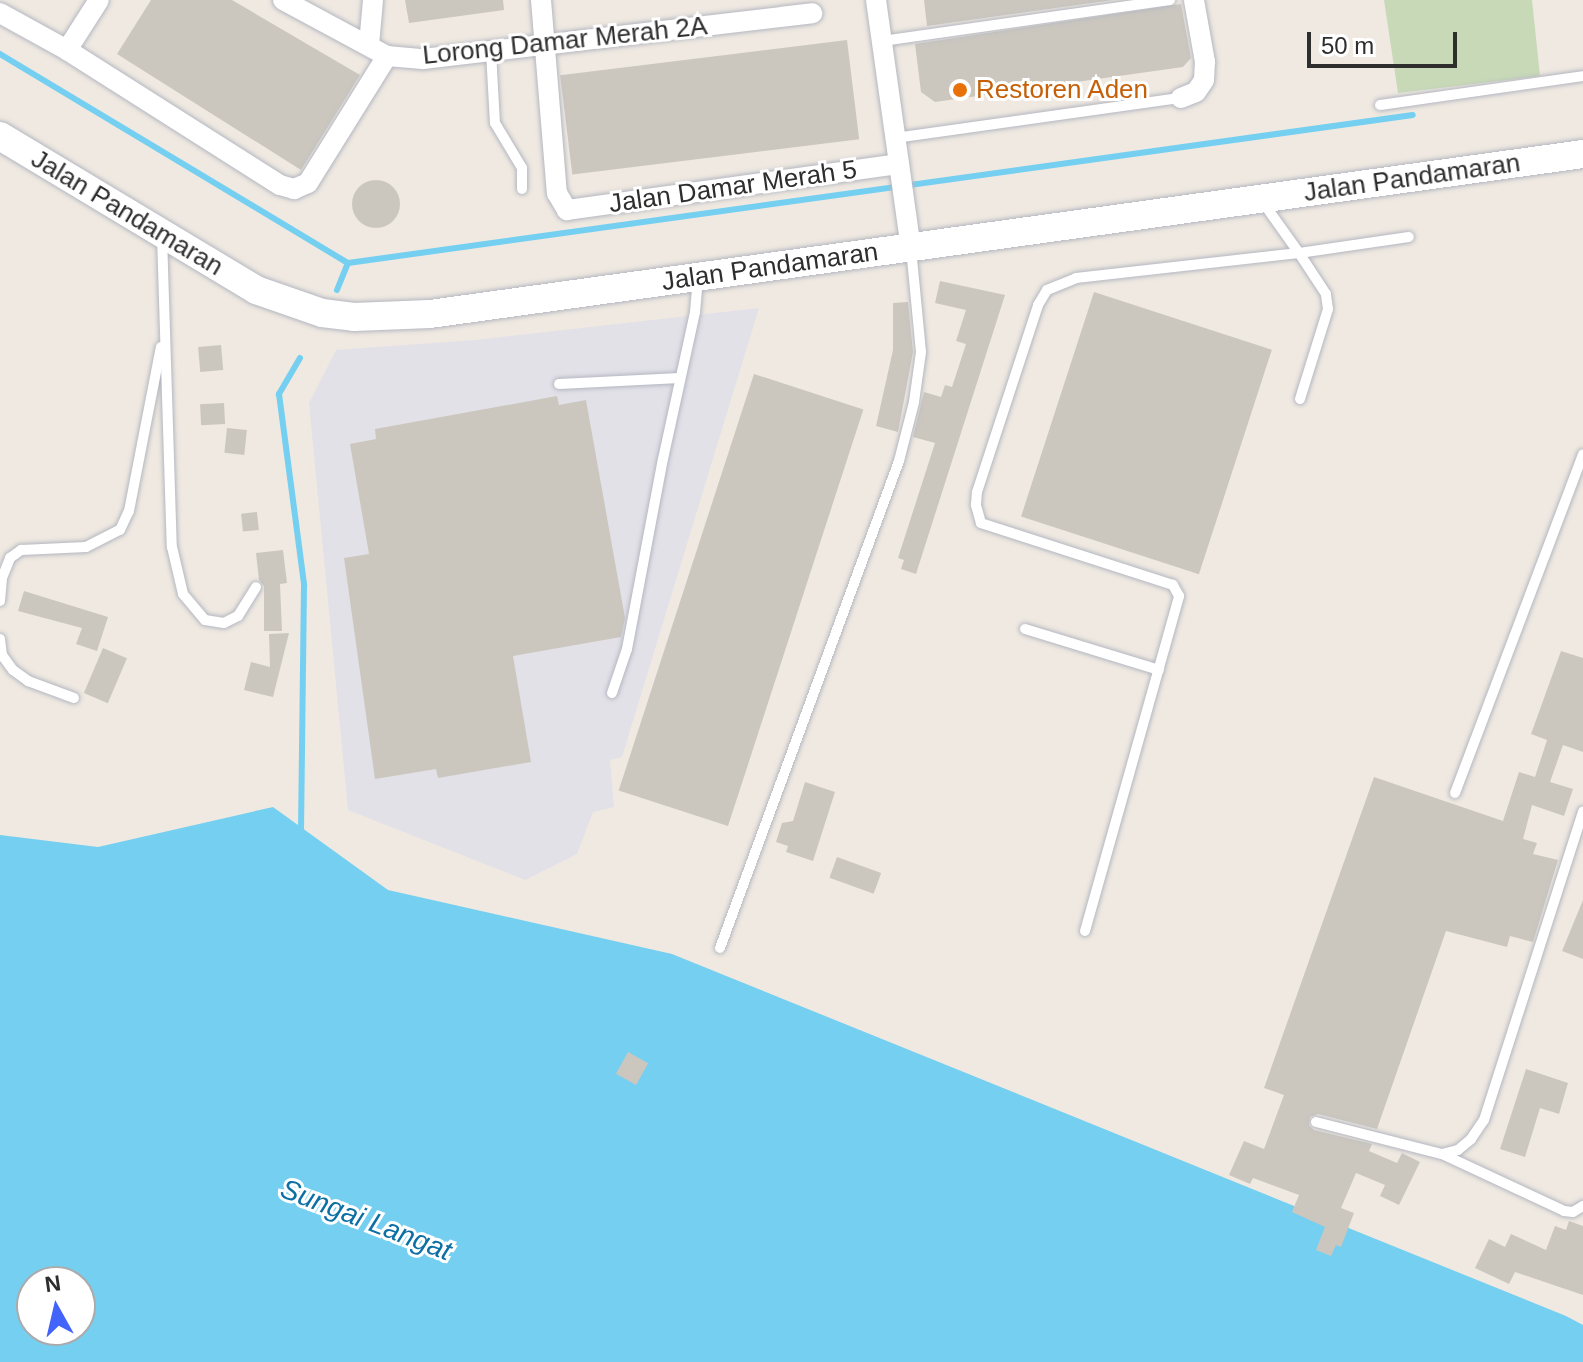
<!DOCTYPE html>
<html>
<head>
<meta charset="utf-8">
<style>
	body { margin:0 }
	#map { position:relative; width:1583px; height:1362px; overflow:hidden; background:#efe9e1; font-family:Arial,sans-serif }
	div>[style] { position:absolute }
	.industrial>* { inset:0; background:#e3e1e8 }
	.cemetery>* { inset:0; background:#c8d9b8 }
	.water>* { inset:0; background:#75cff0 }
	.stream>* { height:6px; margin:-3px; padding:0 3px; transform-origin:3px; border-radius:3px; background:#75cff0 }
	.building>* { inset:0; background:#cbc7bf; transform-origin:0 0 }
	.round { border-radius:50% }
	.roads { filter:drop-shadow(0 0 2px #b4b7c1) drop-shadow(0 0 2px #b4b7c1) }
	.service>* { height:10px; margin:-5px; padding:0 5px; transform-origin:5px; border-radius:5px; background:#fff }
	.minor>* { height:20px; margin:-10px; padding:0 10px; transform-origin:10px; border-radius:10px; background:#fff }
	.secondary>* { height:28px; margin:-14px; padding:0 14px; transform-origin:14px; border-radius:14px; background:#fff }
	.dots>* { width:22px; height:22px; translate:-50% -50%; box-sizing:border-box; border:4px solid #fff; border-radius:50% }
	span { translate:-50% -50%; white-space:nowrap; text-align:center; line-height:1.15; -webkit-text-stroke:6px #fff; paint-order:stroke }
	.street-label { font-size:26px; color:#2e2e2e }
	.food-label { font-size:26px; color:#c56008 }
	.left { translate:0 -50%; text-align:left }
	.water-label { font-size:28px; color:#0d6fa3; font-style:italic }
	.north { position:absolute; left:16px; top:1266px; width:80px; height:80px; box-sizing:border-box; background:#fff; border:2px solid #ababab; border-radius:50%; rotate:352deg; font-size:22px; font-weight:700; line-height:32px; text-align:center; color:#2e2e2e }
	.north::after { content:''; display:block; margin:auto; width:28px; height:36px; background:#4264fb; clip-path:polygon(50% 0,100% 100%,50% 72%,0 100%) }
	.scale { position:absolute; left:1307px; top:32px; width:150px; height:36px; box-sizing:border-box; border:4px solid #2e2e2e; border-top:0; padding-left:10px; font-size:24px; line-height:28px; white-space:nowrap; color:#2e2e2e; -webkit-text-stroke:6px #fff; paint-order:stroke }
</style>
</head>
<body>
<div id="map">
	<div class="industrial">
		<div style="clip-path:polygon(759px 308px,622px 757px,610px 760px,614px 807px,593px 812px,577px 854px,525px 880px,348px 810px,309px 403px,336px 350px,475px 340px)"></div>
	</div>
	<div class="cemetery">
		<div style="clip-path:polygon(1384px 0,1532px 0,1540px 76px,1398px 93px)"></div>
	</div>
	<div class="water">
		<div style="clip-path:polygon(evenodd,273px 807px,388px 890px,672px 954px,1566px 1316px,1583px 1325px,1583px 1362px,0 1362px,0 835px,98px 847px,273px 807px,32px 1282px,80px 1282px,80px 1330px,32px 1330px,32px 1282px)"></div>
	</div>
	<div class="stream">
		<div style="left:0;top:54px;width:406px;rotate:31deg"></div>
		<div style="left:348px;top:263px;width:1075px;rotate:-7.91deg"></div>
		<div style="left:337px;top:290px;width:29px;rotate:-68deg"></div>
		<div style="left:300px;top:358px;width:42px;rotate:120.3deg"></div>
		<div style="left:279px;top:394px;width:193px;rotate:82.5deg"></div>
		<div style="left:304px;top:585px;width:250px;rotate:90.7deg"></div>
	</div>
	<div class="building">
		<div style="clip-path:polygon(151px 0,232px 0,360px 75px,301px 170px,117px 54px)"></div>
		<div style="clip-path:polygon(405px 0,503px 0,504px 10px,409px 23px)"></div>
		<div style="clip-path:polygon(924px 0,1113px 0,927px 26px)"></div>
		<div style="clip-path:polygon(1181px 4px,1191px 58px,1183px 67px,935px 102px,921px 92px,915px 44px)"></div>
		<div style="left:847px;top:40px;width:100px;height:289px;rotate:83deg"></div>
		<div class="round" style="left:352px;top:180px;width:48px;height:48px"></div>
		<div style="clip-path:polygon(940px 281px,1005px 295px,916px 574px,901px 569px,904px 560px,898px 558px,935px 443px,913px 437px,924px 392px,941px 397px,945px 385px,952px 387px,966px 344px,956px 341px,966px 310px,935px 303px)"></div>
		<div style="left:1094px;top:292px;width:187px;height:236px;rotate:18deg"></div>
		<div style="clip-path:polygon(908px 302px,913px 352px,898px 432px,876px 426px,893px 350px,893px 303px)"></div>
		<div style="left:221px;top:345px;width:25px;height:23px;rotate:85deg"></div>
		<div style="left:754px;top:374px;width:115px;height:438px;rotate:18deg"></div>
		<div style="clip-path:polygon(557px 396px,559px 405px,586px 400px,625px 618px,621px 637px,513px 656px,531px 762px,438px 778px,436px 769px,375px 779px,344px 558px,369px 554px,350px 444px,376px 439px,375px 429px)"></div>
		<div style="left:224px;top:403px;width:21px;height:24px;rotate:87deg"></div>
		<div style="left:227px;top:428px;width:20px;height:25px;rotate:6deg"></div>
		<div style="left:257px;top:512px;width:18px;height:16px;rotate:84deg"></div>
		<div style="clip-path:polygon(283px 550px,287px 583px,280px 584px,282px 631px,264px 631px,264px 586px,259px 580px,256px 553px)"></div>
		<div style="clip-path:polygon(24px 591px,108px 617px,97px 651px,76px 644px,82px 628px,18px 611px)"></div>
		<div style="clip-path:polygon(289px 633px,273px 697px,244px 690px,251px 662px,270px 667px,269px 634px)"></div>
		<div style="left:103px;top:648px;width:26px;height:49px;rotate:23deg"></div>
		<div style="clip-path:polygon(1561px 651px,1583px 658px,1583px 752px,1563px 745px,1550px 782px,1573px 789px,1564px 816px,1532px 805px,1523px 839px,1537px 843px,1533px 854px,1558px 860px,1533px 942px,1510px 936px,1507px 947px,1446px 931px,1377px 1129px,1318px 1114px,1310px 1117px,1309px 1125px,1314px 1130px,1372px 1144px,1369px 1151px,1397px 1163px,1402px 1153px,1420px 1162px,1399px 1205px,1380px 1196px,1385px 1185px,1356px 1173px,1341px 1208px,1354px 1213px,1341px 1247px,1336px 1245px,1331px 1256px,1316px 1250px,1325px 1227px,1292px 1212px,1299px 1195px,1253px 1178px,1250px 1184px,1229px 1175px,1244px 1141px,1264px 1149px,1284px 1095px,1264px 1088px,1374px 777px,1503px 821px,1519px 772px,1535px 777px,1547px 740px,1531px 734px)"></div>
		<div style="clip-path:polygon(805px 782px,835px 792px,813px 861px,786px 852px,788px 846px,776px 842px,782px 823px,793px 821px)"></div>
		<div style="left:837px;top:857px;width:47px;height:22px;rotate:20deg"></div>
		<div style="clip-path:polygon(1583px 900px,1583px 959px,1562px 951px)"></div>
		<div style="left:628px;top:1052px;width:23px;height:25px;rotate:29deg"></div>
		<div style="clip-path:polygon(1526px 1069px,1568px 1083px,1559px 1114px,1540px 1108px,1525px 1157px,1500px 1149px)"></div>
		<div style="clip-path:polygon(1569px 1221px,1583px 1226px,1583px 1295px,1515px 1272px,1509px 1284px,1475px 1268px,1489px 1239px,1505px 1247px,1511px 1234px,1546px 1250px,1555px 1226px,1566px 1230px)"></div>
	</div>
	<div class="roads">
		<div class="service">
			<div style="left:882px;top:41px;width:291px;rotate:-8.1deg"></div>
			<div style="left:491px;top:52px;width:71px;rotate:86.8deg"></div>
			<div style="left:495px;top:123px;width:52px;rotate:59deg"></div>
			<div style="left:522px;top:168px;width:21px;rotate:90deg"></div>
			<div style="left:1380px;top:105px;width:205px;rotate:-8.1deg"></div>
			<div style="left:895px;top:138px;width:289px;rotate:-8deg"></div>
			<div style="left:162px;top:236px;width:311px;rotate:88.2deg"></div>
			<div style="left:172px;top:547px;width:48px;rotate:76.8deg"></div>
			<div style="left:183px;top:594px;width:34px;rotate:50deg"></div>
			<div style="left:205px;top:620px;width:19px;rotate:9deg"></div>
			<div style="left:224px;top:623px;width:16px;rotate:-27deg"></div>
			<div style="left:238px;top:616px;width:34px;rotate:-58deg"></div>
			<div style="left:559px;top:384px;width:121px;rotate:-2.8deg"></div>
			<div style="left:1300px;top:399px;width:94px;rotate:-72.7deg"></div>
			<div style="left:1328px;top:309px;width:15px;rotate:-98deg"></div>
			<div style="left:1326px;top:294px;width:49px;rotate:-123.4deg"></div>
			<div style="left:1299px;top:253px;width:111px;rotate:-8.3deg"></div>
			<div style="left:0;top:601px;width:23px;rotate:-85deg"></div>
			<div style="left:2px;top:578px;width:22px;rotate:-68deg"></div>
			<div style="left:10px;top:558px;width:14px;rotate:-36deg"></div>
			<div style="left:21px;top:550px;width:65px;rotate:-2.6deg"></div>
			<div style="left:86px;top:547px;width:38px;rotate:-27deg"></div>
			<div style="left:120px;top:530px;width:21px;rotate:-65deg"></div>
			<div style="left:129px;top:511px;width:167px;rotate:-79deg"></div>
			<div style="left:1025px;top:629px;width:140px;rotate:17deg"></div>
			<div style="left:0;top:639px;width:16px;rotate:83deg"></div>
			<div style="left:2px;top:655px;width:19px;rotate:54deg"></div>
			<div style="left:13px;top:670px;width:19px;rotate:36deg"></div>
			<div style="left:28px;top:681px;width:49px;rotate:20.3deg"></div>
			<div style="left:612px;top:693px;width:46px;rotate:-71.2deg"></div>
			<div style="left:627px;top:649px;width:193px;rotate:-79.3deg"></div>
			<div style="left:663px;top:459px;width:150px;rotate:-77.7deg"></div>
			<div style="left:695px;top:312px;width:33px;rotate:-85deg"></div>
			<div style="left:1455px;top:793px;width:362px;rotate:-69.3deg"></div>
			<div style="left:1085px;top:931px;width:348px;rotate:-74.3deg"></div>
			<div style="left:1179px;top:596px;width:13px;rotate:-119deg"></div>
			<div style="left:1173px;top:585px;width:202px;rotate:-162.1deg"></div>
			<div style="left:981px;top:523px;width:19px;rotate:-106deg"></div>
			<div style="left:976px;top:505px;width:13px;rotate:-86deg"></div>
			<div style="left:977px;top:492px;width:197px;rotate:-71.9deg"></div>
			<div style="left:1038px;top:305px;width:17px;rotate:-59deg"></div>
			<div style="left:1047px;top:290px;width:31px;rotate:-22deg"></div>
			<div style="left:1076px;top:278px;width:224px;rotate:-6.4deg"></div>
			<div style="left:1299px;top:253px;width:64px;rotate:-125.4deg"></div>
			<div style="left:720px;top:948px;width:519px;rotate:-69.82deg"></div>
			<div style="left:899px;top:461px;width:61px;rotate:-75.7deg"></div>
			<div style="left:914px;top:402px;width:50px;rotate:-82deg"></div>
			<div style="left:921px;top:352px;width:103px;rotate:-95.5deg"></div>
			<div style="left:1316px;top:1122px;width:130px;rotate:14.3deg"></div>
			<div style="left:1442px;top:1154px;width:16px;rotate:-14deg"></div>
			<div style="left:1458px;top:1150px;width:17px;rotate:-40deg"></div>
			<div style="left:1471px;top:1139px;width:23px;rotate:-56deg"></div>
			<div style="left:1484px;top:1120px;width:324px;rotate:-72.2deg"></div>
			<div style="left:1442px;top:1154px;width:135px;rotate:25deg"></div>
			<div style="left:1564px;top:1211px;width:9px;rotate:6deg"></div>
			<div style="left:1573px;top:1212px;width:12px;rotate:-31deg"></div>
		</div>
		<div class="minor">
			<div style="left:283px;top:0;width:118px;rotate:28.3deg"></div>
			<div style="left:387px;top:56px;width:36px;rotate:5deg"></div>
			<div style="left:423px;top:59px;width:392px;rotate:-6.7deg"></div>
			<div style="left:541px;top:0;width:194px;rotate:85.3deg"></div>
			<div style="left:557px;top:193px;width:20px;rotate:60deg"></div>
			<div style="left:567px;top:210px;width:335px;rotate:-7.9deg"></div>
			<div style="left:876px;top:0;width:250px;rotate:82deg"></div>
			<div style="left:0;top:13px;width:77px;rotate:28.9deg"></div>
			<div style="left:67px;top:50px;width:252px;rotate:32.4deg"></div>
			<div style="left:280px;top:185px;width:15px;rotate:16deg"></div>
			<div style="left:294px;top:189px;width:15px;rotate:-23deg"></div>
			<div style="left:308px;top:183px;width:150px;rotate:-58.1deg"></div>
			<div style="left:369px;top:45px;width:45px;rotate:-84.9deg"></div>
			<div style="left:67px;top:50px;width:59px;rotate:-57.4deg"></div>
			<div style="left:1181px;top:98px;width:16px;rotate:-22deg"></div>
			<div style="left:1196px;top:92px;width:14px;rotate:-56deg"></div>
			<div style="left:1204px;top:80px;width:18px;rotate:-87deg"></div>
			<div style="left:1205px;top:62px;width:63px;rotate:-100.1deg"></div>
		</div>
		<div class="secondary">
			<div style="left:0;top:136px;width:299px;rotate:31deg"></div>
			<div style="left:256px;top:290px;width:70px;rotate:19.2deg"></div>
			<div style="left:322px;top:313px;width:32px;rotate:7deg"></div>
			<div style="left:354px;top:317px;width:76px;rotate:-2.3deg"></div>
			<div style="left:430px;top:314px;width:1164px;rotate:-7.9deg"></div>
		</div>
	</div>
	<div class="dots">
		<div style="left:960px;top:90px;background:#e8710a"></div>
	</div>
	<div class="street-label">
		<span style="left:565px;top:41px;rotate:-6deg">Lorong Damar Merah 2A</span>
		<span style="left:1412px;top:178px;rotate:-8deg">Jalan Pandamaran</span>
		<span style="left:733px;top:187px;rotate:-8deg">Jalan Damar Merah 5</span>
		<span style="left:127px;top:213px;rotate:31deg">Jalan Pandamaran</span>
		<span style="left:770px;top:267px;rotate:-8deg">Jalan Pandamaran</span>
	</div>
	<div class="food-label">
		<span class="left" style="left:976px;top:90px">Restoren Aden</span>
	</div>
	<div class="water-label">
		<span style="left:366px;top:1220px;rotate:21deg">Sungai Langat</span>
	</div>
	<div class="north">N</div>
	<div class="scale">50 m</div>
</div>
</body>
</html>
